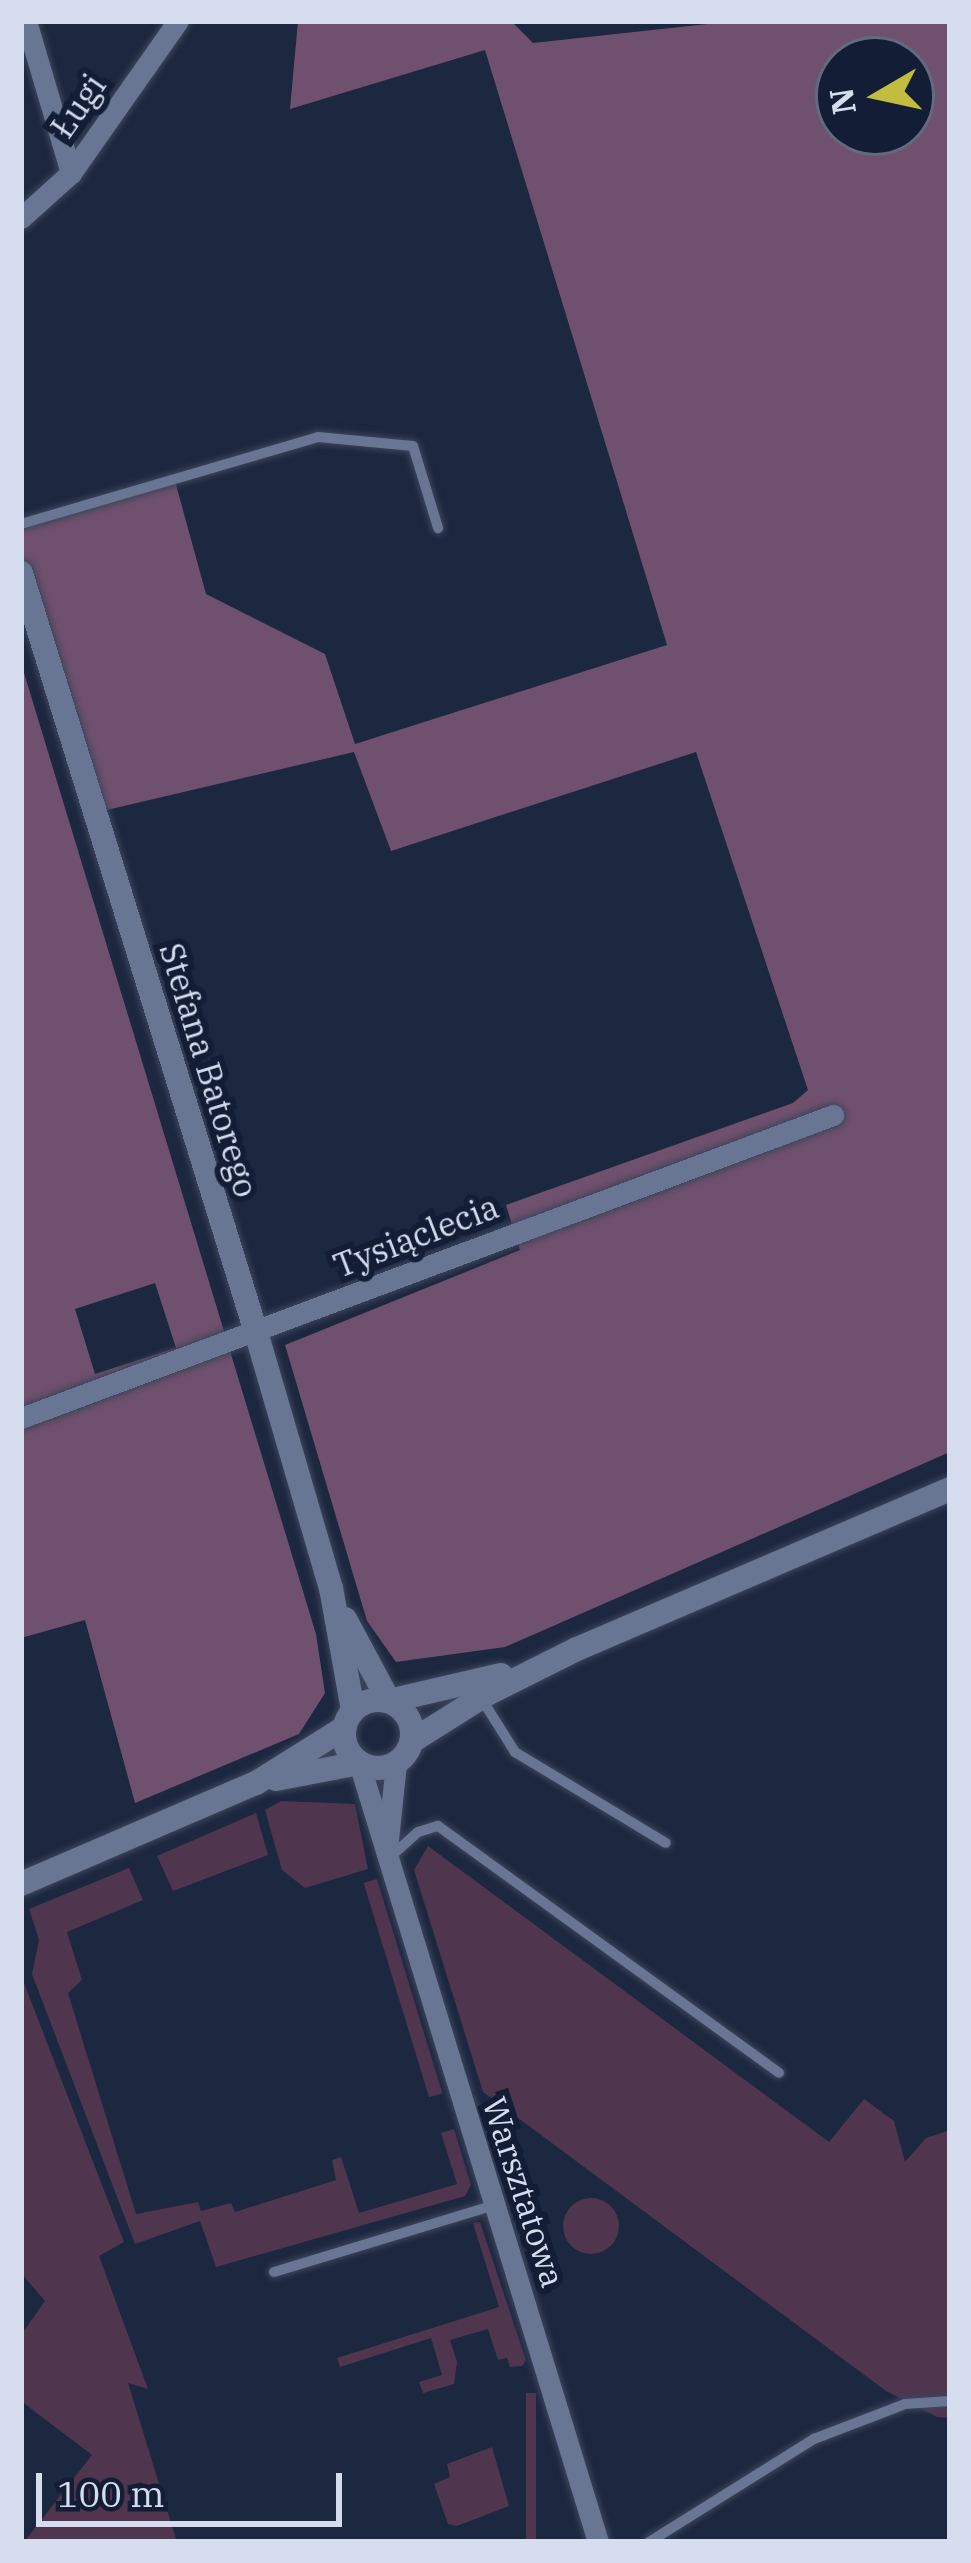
<!DOCTYPE html>
<html>
<head>
<meta charset="utf-8">
<style>
	body { margin:0 }
	#map { position:relative; width:971px; height:2563px; overflow:hidden; background:#1c2740; font-family:"IBM Plex Serif",serif }
	div>[style] { position:absolute }
	.green>* { inset:0; background:#50354f; transform-origin:0 0 }
	.round { border-radius:50% }
	.forest>* { inset:0; background:#70506f }
	.roads { filter:drop-shadow(0 0 3px #3c455a) drop-shadow(0 0 3px #3c455a) }
	.service>* { height:10px; margin:-5px; padding:0 5px; transform-origin:5px; border-radius:5px; background:#687693 }
	.minor>* { height:21px; margin:-10.5px; padding:0 10.5px; transform-origin:10.5px; border-radius:10.5px; background:#687693 }
	.tertiary>* { height:24px; margin:-12px; padding:0 12px; transform-origin:12px; border-radius:12px; background:#687693 }
	.tertiary>.ring { margin:-12px; padding:0; box-sizing:content-box; background:none; border:24px solid #687693; border-radius:50% }
	span { translate:-50% -50%; white-space:nowrap; text-align:center; line-height:1.15; -webkit-text-stroke:12px #131d35; paint-order:stroke }
	.street-label { font-size:33px; color:#d5ddee }
	.frame { position:absolute; inset:0; border:24px solid #d5ddee; pointer-events:none }
	.north { position:absolute; left:815px; top:36px; width:120px; height:120px; box-sizing:border-box; background:#131d35; border:3px solid #616a7f; border-radius:50%; rotate:261deg; font-size:33px; font-weight:700; line-height:48px; text-align:center; color:#d5ddee }
	.north::after { content:''; display:block; margin:auto; width:42px; height:54px; background:#c3bd3f; clip-path:polygon(50% 0,100% 100%,50% 72%,0 100%) }
	.scale { position:absolute; left:36px; top:2473px; width:306px; height:54px; box-sizing:border-box; border:6px solid #d5ddee; border-top:0; padding-left:15px; font-size:36px; line-height:42px; white-space:nowrap; color:#d5ddee; -webkit-text-stroke:9px #131d35; paint-order:stroke }
</style>
</head>
<body>
<div id="map">
	<div class="green">
		<div style="clip-path:polygon(281px 1801px,355px 1804px,368px 1869px,305px 1888px,282px 1870px,265px 1810px)"></div>
		<div style="clip-path:polygon(256px 1813px,268px 1855px,173px 1891px,157px 1856px)"></div>
		<div style="clip-path:polygon(428px 1846px,829px 2142px,864px 2099px,894px 2121px,905px 2162px,926px 2138px,950px 2130px,950px 2418px,937px 2417px,886px 2391px,483px 2092px,414px 1870px)"></div>
		<div style="clip-path:polygon(129px 1868px,143px 1900px,67px 1932px,82px 1980px,68px 1993px,136px 2214px,198px 2202px,201px 2211px,231px 2203px,235px 2212px,336px 2180px,332px 2160px,341px 2157px,359px 2213px,457px 2184px,441px 2133px,454px 2129px,471px 2185px,465px 2196px,216px 2267px,200px 2221px,135px 2244px,32px 1974px,39px 1940px,29px 1909px)"></div>
		<div style="left:377px;top:1879px;width:224px;height:14px;rotate:73deg"></div>
		<div style="clip-path:polygon(24px 1983px,124px 2242px,99px 2256px,148px 2389px,128px 2383px,177px 2542px,24px 2542px,92px 2455px,21px 2401px,21px 2335px,45px 2301px,21px 2273px)"></div>
		<div class="round" style="left:563px;top:2198px;width:56px;height:56px"></div>
		<div style="clip-path:polygon(480px 2222px,526px 2360px,522px 2366px,510px 2367px,507px 2358px,498px 2360px,488px 2329px,450px 2340px,457px 2362px,454px 2384px,423px 2393px,419px 2382px,442px 2375px,431px 2338px,340px 2367px,337px 2358px,499px 2307px,473px 2223px)"></div>
		<div style="left:526px;top:2393px;width:10px;height:156px"></div>
		<div style="clip-path:polygon(492px 2447px,509px 2506px,457px 2526px,448px 2524px,434px 2484px,450px 2477px,447px 2464px)"></div>
	</div>
	<div class="forest">
		<div style="clip-path:polygon(evenodd,298px 21px,511px 21px,533px 43px,735px 21px,950px 21px,950px 1452px,505px 1647px,396px 1662px,367px 1621px,285px 1345px,520px 1250px,506px 1205px,793px 1103px,808px 1090px,696px 752px,391px 851px,354px 752px,94px 813px,21px 573px,21px 524px,175px 481px,206px 594px,325px 654px,355px 744px,667px 645px,485px 50px,290px 109px,298px 21px,839px 60px,911px 60px,911px 132px,839px 132px,839px 60px)"></div>
		<div style="clip-path:polygon(evenodd,21px 663px,316px 1634px,325px 1693px,299px 1734px,135px 1803px,85px 1620px,21px 1638px,21px 663px,155px 1283px,176px 1348px,95px 1374px,75px 1309px,155px 1283px)"></div>
	</div>
	<div class="roads">
		<div class="service">
			<div style="left:21px;top:524px;width:309px;rotate:-16.3deg"></div>
			<div style="left:318px;top:437px;width:95px;rotate:5.4deg"></div>
			<div style="left:413px;top:446px;width:86px;rotate:73deg"></div>
			<div style="left:481px;top:1698px;width:64px;rotate:57.8deg"></div>
			<div style="left:515px;top:1752px;width:176px;rotate:31.1deg"></div>
			<div style="left:388px;top:1859px;width:40px;rotate:-42deg"></div>
			<div style="left:418px;top:1832px;width:21px;rotate:-17deg"></div>
			<div style="left:438px;top:1826px;width:421px;rotate:35.9deg"></div>
			<div style="left:274px;top:2272px;width:230px;rotate:-16.9deg"></div>
			<div style="left:649px;top:2542px;width:195px;rotate:-32deg"></div>
			<div style="left:814px;top:2439px;width:97px;rotate:-21deg"></div>
			<div style="left:905px;top:2404px;width:45px;rotate:-3.8deg"></div>
		</div>
		<div class="minor">
			<div style="left:26px;top:21px;width:159px;rotate:73.5deg"></div>
			<div style="left:21px;top:218px;width:67px;rotate:-42deg"></div>
			<div style="left:71px;top:173px;width:186px;rotate:-54.9deg"></div>
			<div style="left:21px;top:1418px;width:867px;rotate:-20.46deg"></div>
			<div style="left:359px;top:1763px;width:815px;rotate:72.94deg"></div>
			<div style="left:387px;top:1849px;width:85px;rotate:-84deg"></div>
		</div>
		<div class="tertiary">
			<div style="left:21px;top:573px;width:795px;rotate:72.8deg"></div>
			<div style="left:256px;top:1332px;width:267px;rotate:73.7deg"></div>
			<div style="left:331px;top:1588px;width:124px;rotate:79.8deg"></div>
			<div style="left:345px;top:1619px;width:93px;rotate:61.8deg"></div>
			<div class="ring" style="left:344px;top:1700px;width:44px;height:44px"></div>
			<div style="left:389px;top:1701px;width:115px;rotate:-13.1deg"></div>
			<div style="left:412px;top:1741px;width:89px;rotate:-32.1deg"></div>
			<div style="left:487px;top:1694px;width:101px;rotate:-26.6deg"></div>
			<div style="left:577px;top:1649px;width:406px;rotate:-23.2deg"></div>
			<div style="left:276px;top:1779px;width:85px;rotate:-10.9deg"></div>
			<div style="left:21px;top:1884px;width:256px;rotate:-23.3deg"></div>
			<div style="left:256px;top:1783px;width:104px;rotate:-32deg"></div>
		</div>
	</div>
	<div class="street-label">
		<span style="left:78px;top:106px;rotate:-55deg">Ługi</span>
		<span style="left:209px;top:1070px;rotate:73deg">Stefana Batorego</span>
		<span style="left:416px;top:1236px;rotate:-21deg">Tysiąclecia</span>
		<span style="left:524px;top:2192px;rotate:72deg">Warsztatowa</span>
	</div>
	<div class="frame"></div>
	<div class="north">N</div>
	<div class="scale">100 m</div>
</div>
</body>
</html>
